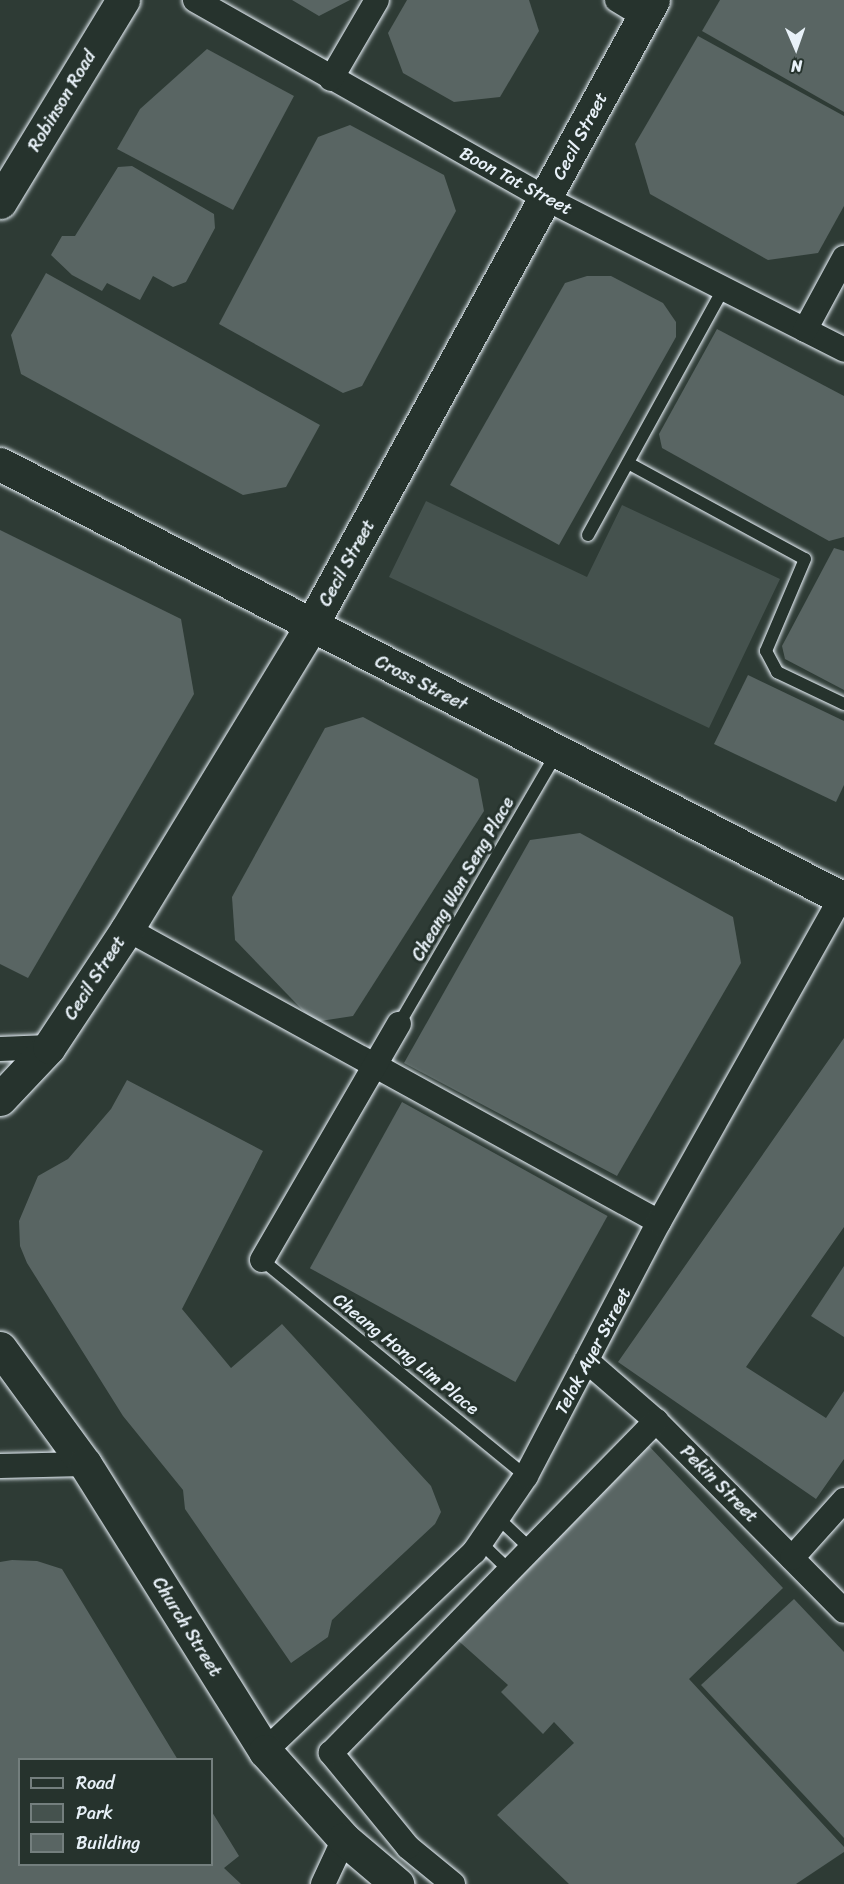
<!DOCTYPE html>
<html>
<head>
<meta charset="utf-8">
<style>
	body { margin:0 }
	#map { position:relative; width:844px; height:1884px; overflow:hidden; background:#2e3b35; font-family:Sriracha,sans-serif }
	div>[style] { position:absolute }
	.green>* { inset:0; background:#45524e }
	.building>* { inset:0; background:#596563; transform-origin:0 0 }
	.roads { filter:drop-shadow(0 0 2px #e8f1f8) drop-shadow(0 0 2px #e8f1f8) }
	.lane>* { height:12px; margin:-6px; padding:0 6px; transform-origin:6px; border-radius:6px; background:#26332d }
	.street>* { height:24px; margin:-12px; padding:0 12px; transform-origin:12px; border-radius:12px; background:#26332d }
	.secondary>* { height:33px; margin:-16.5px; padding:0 16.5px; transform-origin:16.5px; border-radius:16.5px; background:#26332d }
	.primary>* { height:33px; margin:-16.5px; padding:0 16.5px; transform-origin:16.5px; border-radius:16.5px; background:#26332d }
	.highway>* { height:33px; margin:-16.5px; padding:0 16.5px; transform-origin:16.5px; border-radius:16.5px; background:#26332d }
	span { translate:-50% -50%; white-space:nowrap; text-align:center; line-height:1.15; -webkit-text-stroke:6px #26332d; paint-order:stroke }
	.street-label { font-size:18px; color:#e8f1f8 }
	.legend { position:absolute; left:18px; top:1758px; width:195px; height:108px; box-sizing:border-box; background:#26332d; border:2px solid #747f7e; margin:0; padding:8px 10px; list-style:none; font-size:18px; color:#e8f1f8 }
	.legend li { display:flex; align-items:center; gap:12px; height:30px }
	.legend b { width:30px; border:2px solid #747f7e }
	.north { position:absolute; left:766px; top:18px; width:60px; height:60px; -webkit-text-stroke:4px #26332d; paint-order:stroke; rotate:178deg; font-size:16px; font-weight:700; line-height:24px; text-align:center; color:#e8f1f8 }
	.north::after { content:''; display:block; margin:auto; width:21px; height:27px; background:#e8f1f8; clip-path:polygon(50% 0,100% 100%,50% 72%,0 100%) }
</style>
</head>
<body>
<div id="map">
	<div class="green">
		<div style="clip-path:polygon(426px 501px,587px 577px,622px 505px,780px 579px,709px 728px,389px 577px)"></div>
	</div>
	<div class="building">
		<div style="clip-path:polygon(292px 0,350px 0,319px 16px)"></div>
		<div style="clip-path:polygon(407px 0,529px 0,539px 31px,500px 97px,454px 102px,403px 73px,388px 33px)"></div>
		<div style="clip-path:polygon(720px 0,844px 0,844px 112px,702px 31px)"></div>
		<div style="clip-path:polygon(698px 36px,844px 116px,844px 206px,818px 253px,768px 260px,650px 194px,635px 144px)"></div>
		<div style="clip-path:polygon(207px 49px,294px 96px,233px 210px,117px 149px,140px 109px)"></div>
		<div style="clip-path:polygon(350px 125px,444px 175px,456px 211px,362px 386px,343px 393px,219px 324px,318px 137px)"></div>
		<div style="clip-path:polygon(132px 166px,214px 214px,215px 228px,186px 282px,173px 287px,153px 276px,140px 300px,107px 283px,102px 291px,72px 275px,51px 255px,62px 236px,75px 236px,118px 167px)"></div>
		<div style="clip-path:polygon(46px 273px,320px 425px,286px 487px,243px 495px,21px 374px,11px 335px)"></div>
		<div style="clip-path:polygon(587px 276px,611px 276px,663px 303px,676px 322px,676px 337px,559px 545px,450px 485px,565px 283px)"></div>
		<div style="clip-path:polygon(717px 329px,844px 396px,844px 537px,829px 541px,662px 448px,659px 434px)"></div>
		<div style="clip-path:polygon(0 530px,181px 619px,194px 694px,28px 978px,0 964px)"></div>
		<div style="clip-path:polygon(834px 548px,844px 551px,844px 690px,785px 659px,782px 646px)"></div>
		<div style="clip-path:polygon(748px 675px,844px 721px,844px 785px,836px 802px,714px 744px)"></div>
		<div style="clip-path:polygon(363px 717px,478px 779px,484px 811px,353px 1016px,314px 1022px,235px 940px,232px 897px,325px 728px)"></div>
		<div style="clip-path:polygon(580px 833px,733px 917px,741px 963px,617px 1176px,404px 1063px,530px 840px)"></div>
		<div style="clip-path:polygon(844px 1038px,844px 1227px,746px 1367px,826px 1418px,844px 1391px,844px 1459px,816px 1499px,618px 1362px)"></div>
		<div style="clip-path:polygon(127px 1080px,263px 1151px,182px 1309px,231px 1368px,282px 1324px,431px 1486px,441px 1512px,435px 1524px,332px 1620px,328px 1637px,291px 1663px,185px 1509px,183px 1490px,123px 1416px,27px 1263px,20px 1246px,19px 1221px,38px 1176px,68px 1159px,111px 1109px)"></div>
		<div style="left:402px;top:1102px;width:235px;height:190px;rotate:29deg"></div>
		<div style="clip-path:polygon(844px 1266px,844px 1337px,811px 1316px)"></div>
		<div style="clip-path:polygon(649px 1446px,783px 1588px,689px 1679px,844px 1847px,844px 1852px,796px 1884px,569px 1884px,497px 1815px,574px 1743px,554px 1722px,543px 1734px,501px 1692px,508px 1685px,453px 1636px)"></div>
		<div style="clip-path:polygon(12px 1560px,37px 1561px,62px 1569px,178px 1760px,20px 1760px,20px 1864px,212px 1864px,212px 1812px,239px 1856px,224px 1868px,241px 1884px,0 1884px,0 1562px)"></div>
		<div style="clip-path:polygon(794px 1599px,844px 1652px,844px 1838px,701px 1685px)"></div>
	</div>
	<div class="roads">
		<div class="lane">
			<div style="left:628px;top:463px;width:201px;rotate:28.5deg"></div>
			<div style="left:805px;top:559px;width:100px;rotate:113deg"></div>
			<div style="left:766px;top:651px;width:24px;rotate:62deg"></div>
			<div style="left:777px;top:672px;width:74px;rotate:25.5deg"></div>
			<div style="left:588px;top:535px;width:281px;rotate:-61.2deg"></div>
			<div style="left:399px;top:1024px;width:314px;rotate:-59.8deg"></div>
			<div style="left:262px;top:1260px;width:341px;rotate:39.3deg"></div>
			<div style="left:498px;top:1518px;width:50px;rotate:43.4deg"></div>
			<div style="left:480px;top:1542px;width:45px;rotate:44.1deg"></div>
		</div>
		<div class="street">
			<div style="left:195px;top:0;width:404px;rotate:29.5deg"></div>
			<div style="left:547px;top:199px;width:333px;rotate:26.9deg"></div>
			<div style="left:617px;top:0;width:31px;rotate:31deg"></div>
			<div style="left:331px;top:79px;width:91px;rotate:-59.8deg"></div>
			<div style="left:805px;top:330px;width:82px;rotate:-61.6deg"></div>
			<div style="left:127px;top:929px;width:607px;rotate:28.84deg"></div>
			<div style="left:0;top:1049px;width:49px;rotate:-2.3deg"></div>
			<div style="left:262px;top:1260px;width:273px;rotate:-59.9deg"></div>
			<div style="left:588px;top:1362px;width:90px;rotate:40.9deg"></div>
			<div style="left:656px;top:1421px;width:267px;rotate:45.3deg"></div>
			<div style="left:0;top:1466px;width:85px;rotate:-1.3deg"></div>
			<div style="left:792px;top:1558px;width:78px;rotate:-48.1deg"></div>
			<div style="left:265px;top:1751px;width:289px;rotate:-43.6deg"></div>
			<div style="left:474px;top:1552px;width:92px;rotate:-55.6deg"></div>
			<div style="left:526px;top:1476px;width:287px;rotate:-62.4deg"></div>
			<div style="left:659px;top:1222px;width:378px;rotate:-60.7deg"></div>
			<div style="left:323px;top:1884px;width:50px;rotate:-65deg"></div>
			<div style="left:453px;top:1884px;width:58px;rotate:-140.6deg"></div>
			<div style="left:408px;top:1847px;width:122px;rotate:-129.3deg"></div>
			<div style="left:331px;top:1753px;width:465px;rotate:-45.6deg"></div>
		</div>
		<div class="secondary">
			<div style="left:0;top:1099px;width:71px;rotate:-46.7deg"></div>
			<div style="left:49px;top:1047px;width:141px;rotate:-56.5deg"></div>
			<div style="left:127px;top:929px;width:354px;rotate:-58.7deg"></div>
			<div style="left:311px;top:626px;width:713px;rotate:-61.35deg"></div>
		</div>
		<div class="primary">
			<div style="left:0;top:464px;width:950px;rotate:27.27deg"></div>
			<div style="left:0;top:1348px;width:144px;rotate:53.8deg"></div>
			<div style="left:85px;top:1464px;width:339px;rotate:57.9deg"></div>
			<div style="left:265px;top:1751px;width:118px;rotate:48.1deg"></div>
			<div style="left:344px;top:1839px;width:70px;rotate:40.3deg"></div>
		</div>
		<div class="highway">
			<div style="left:0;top:202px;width:237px;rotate:-58.7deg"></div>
		</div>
	</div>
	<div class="street-label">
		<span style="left:62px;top:101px;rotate:-59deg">Robinson Road</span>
		<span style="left:580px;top:136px;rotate:-62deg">Cecil Street</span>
		<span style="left:516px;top:181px;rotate:28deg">Boon Tat Street</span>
		<span style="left:347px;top:563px;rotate:-61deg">Cecil Street</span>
		<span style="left:421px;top:683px;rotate:27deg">Cross Street</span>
		<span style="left:463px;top:879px;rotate:-60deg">Cheang Wan Seng Place</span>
		<span style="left:95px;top:978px;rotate:-57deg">Cecil Street</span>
		<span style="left:593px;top:1351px;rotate:-62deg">Telok Ayer Street</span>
		<span style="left:406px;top:1354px;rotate:39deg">Cheang Hong Lim Place</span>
		<span style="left:719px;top:1484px;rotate:45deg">Pekin Street</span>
		<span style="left:187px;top:1627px;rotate:58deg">Church Street</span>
	</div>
	<ul class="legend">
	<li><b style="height:8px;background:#26332d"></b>Road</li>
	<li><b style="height:16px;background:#45524e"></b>Park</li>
	<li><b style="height:16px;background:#596563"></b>Building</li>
	</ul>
	<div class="north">N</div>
</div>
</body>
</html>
